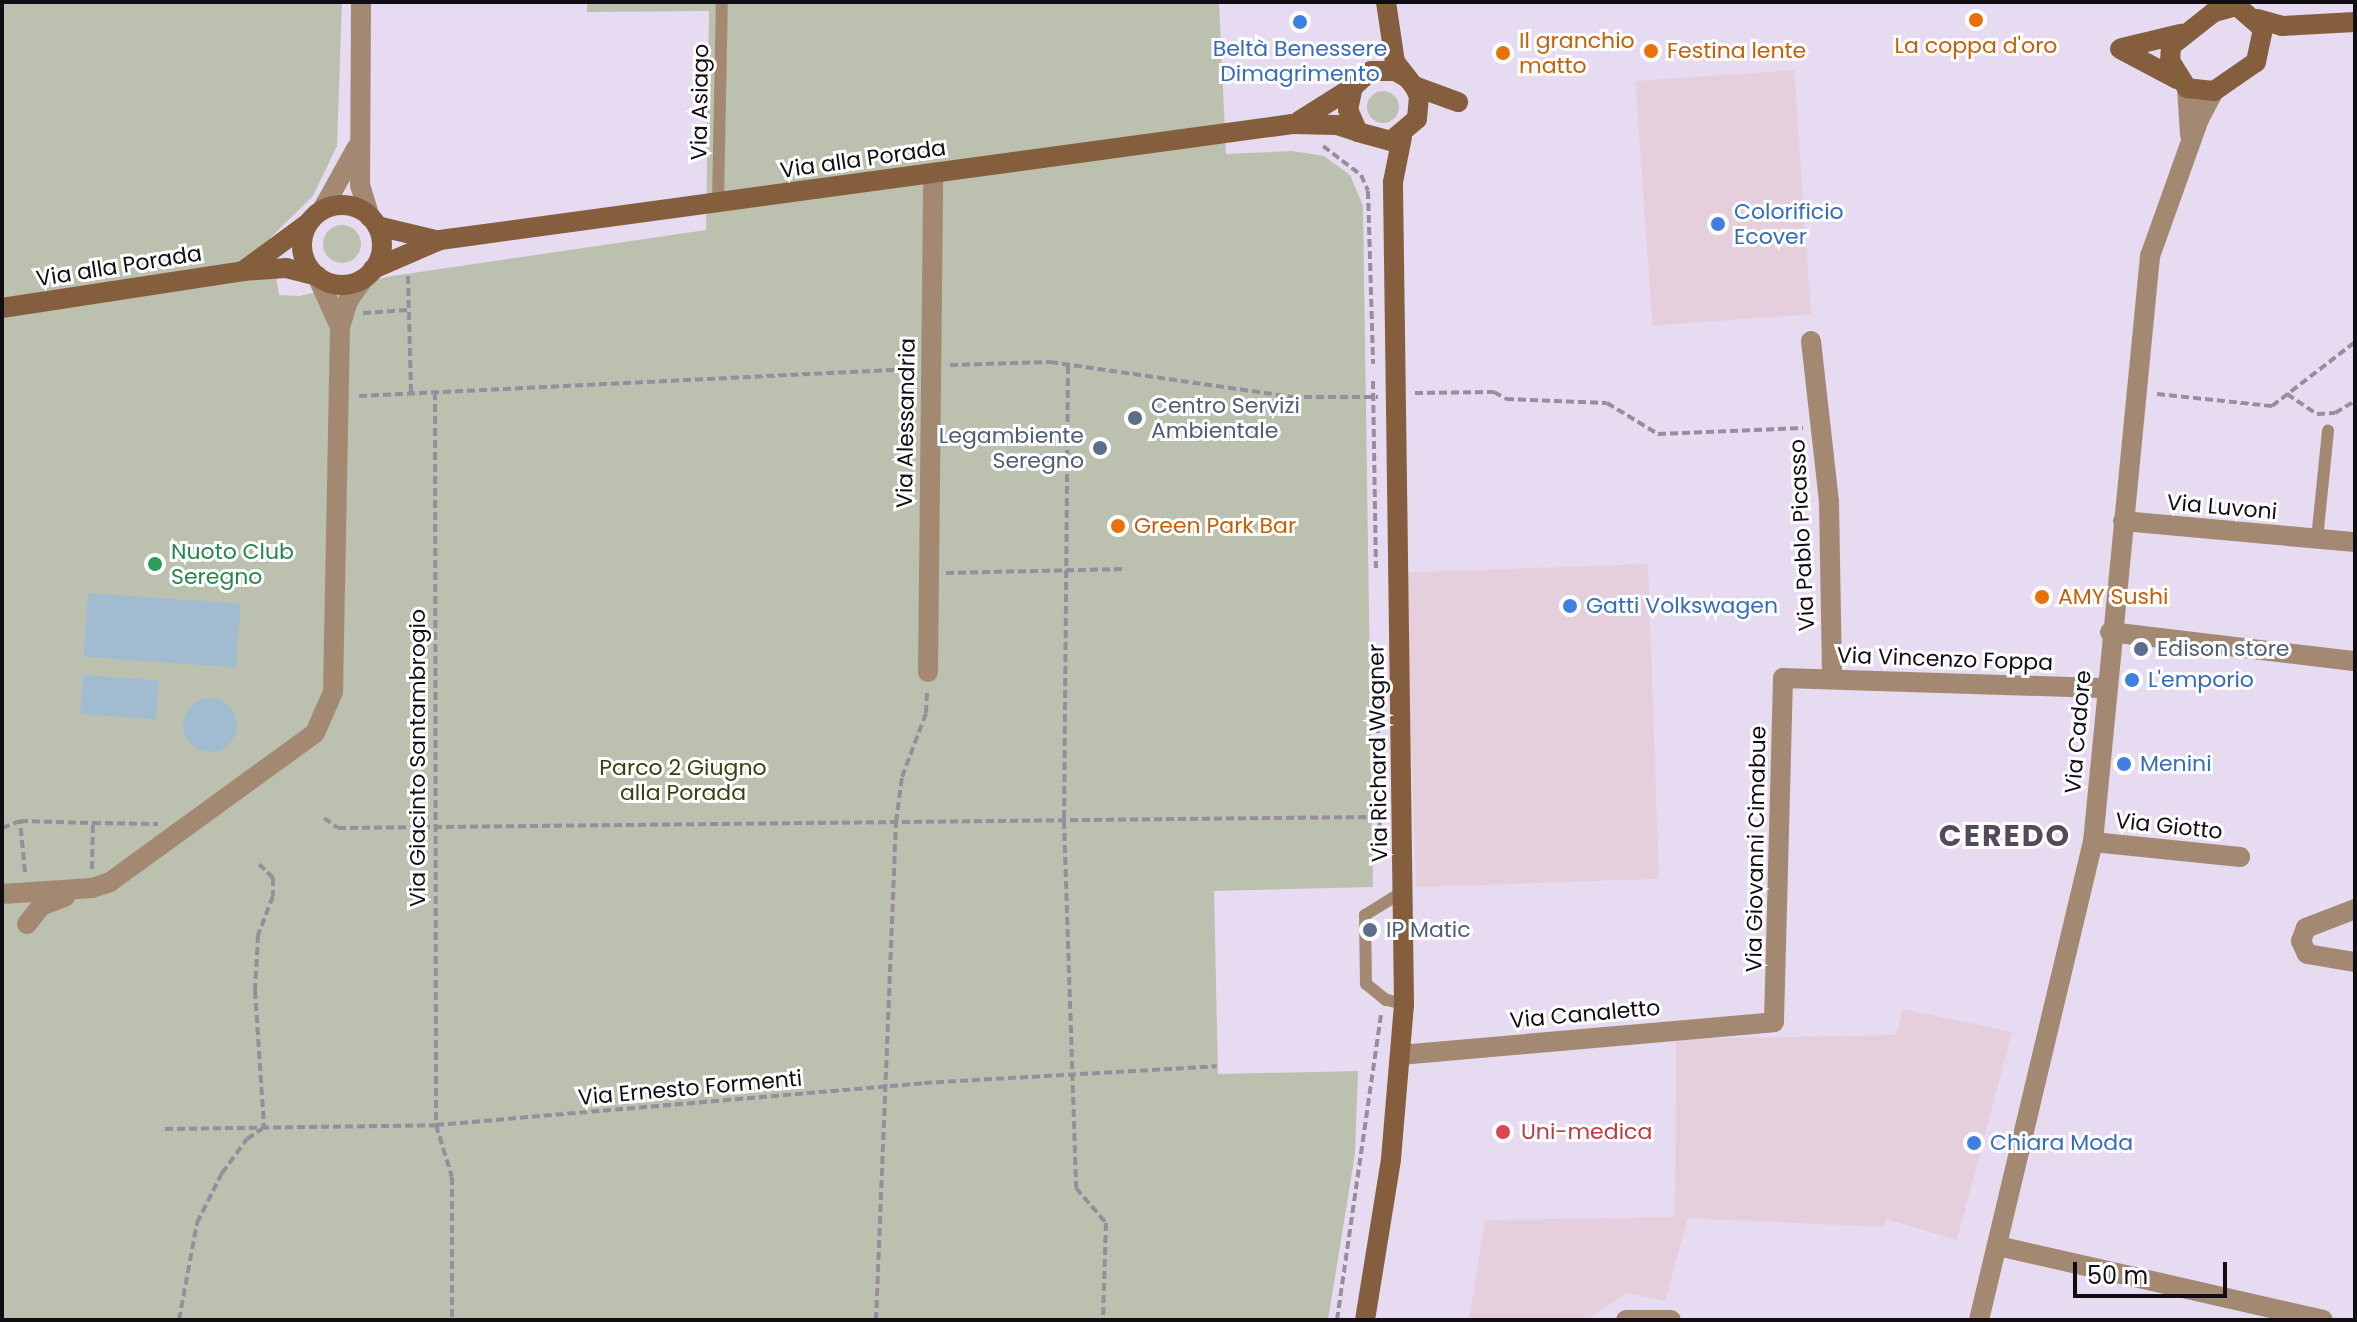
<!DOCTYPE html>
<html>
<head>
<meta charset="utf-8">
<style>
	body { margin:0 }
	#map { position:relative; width:2357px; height:1322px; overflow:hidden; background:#e7dbf1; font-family:Poppins,sans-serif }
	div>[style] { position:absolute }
	.industrial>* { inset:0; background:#e6cfdc; transform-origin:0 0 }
	.green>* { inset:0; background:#bcc0ae }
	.round { border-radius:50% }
	.water>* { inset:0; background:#a1bcd1; transform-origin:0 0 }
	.path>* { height:4px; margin-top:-2px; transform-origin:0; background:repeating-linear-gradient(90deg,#968d9d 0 8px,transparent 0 12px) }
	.lane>* { height:12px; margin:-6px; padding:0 6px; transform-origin:6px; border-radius:6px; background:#a48972 }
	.street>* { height:20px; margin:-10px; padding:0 10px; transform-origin:10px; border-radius:10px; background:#a48972 }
	.secondary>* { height:20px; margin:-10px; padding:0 10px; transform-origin:10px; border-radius:10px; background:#855f3d }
	.secondary>.ring { margin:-10px; padding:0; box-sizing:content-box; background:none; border:20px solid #855f3d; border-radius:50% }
	.dots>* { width:22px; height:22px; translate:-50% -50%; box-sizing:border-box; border:4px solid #fff; border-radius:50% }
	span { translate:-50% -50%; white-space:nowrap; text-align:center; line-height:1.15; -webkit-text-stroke:6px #fff; paint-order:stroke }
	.food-label { font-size:22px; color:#c56008 }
	.left { translate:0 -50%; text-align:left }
	.shop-label { font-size:22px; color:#366cbe }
	.street-label { font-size:22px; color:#110d14 }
	.service-label { font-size:22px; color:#4e5e75 }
	.right { translate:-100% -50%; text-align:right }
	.leisure-label { font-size:22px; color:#27864d }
	.park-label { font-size:22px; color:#39410e }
	.health-label { font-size:22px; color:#be3a42 }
	.district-label { font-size:30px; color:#544a5c; font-weight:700; letter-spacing:2px }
	.frame { position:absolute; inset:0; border:4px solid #110d14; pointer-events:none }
	.scale { position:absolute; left:2073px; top:1262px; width:154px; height:36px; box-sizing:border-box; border:4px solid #110d14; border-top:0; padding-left:10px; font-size:24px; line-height:28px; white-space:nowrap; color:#110d14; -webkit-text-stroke:6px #fff; paint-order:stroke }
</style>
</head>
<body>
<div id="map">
	<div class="industrial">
		<div style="left:1794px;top:70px;width:245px;height:159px;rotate:86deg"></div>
		<div style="left:1648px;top:564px;width:315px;height:243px;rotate:88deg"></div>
		<div style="clip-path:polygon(1903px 1009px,2012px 1032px,1957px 1240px,1886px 1219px,1884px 1227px,1688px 1218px,1665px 1301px,1627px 1293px,1586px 1320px,1469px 1320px,1485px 1220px,1675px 1217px,1676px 1039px,1896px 1035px)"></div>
	</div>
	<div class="green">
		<div style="clip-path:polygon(2px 2px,342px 2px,337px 146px,313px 196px,270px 238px,279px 295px,299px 296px,392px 276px,706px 230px,709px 11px,587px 12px,587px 2px,1219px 2px,1226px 154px,1292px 151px,1324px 156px,1350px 175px,1363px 206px,1373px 887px,1214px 891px,1218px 1074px,1358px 1071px,1355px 1154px,1328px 1320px,2px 1320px)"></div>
		<div class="round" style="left:1367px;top:91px;width:32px;height:32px"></div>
		<div class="round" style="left:323px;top:225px;width:38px;height:38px"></div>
	</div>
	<div class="water">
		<div style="left:88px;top:593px;width:153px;height:64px;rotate:4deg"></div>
		<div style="left:83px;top:675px;width:76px;height:39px;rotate:4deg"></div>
		<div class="round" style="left:183px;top:698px;width:54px;height:54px"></div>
	</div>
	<div class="path">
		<div style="left:1323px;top:146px;width:48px;rotate:37.3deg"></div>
		<div style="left:1361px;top:175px;width:17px;rotate:66deg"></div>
		<div style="left:1368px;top:191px;width:173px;rotate:88.3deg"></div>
		<div style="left:408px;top:276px;width:117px;rotate:88.5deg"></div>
		<div style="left:363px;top:313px;width:45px;rotate:-3.8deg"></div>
		<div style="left:950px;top:365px;width:100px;rotate:-1.7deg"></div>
		<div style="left:1050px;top:362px;width:245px;rotate:8.2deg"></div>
		<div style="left:1292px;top:397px;width:86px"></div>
		<div style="left:1068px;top:366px;width:455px;rotate:90.5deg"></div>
		<div style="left:1064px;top:821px;width:367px;rotate:88.1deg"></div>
		<div style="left:1076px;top:1188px;width:46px;rotate:49.4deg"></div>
		<div style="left:1106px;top:1223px;width:97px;rotate:91.8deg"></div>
		<div style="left:1373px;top:381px;width:187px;rotate:89.1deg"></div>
		<div style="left:435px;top:392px;width:733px;rotate:89.92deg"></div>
		<div style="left:436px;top:1125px;width:54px;rotate:72.9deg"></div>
		<div style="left:452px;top:1177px;width:143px;rotate:90deg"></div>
		<div style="left:1415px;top:393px;width:79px;rotate:-0.7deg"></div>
		<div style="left:1494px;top:392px;width:14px;rotate:30deg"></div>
		<div style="left:1506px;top:399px;width:101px;rotate:2.3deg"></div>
		<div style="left:1607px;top:403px;width:60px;rotate:31.3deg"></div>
		<div style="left:1658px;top:434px;width:145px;rotate:-2.4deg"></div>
		<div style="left:2157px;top:394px;width:116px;rotate:6deg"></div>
		<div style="left:2272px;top:406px;width:105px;rotate:-37.6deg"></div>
		<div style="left:2287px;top:394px;width:36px;rotate:34deg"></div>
		<div style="left:2317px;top:414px;width:18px;rotate:-3deg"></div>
		<div style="left:2335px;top:413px;width:23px;rotate:-31deg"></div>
		<div style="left:359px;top:396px;width:555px;rotate:-2.79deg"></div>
		<div style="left:946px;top:573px;width:178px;rotate:-1.3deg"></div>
		<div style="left:1377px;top:665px;width:191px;rotate:89.1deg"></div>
		<div style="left:324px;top:818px;width:17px;rotate:36deg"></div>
		<div style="left:338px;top:828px;width:1040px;rotate:-0.61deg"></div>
		<div style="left:2px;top:828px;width:19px;rotate:-21deg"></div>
		<div style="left:259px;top:864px;width:20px;rotate:45deg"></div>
		<div style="left:273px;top:878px;width:18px;rotate:90deg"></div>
		<div style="left:273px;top:896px;width:42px;rotate:111deg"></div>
		<div style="left:258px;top:935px;width:56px;rotate:93.1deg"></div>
		<div style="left:255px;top:991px;width:137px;rotate:86.2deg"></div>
		<div style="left:92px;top:869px;width:46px;rotate:-88.8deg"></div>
		<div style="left:93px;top:823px;width:65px;rotate:0.9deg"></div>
		<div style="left:25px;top:872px;width:51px;rotate:-95.6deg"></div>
		<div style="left:20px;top:821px;width:73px;rotate:1.6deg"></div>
		<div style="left:165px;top:1129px;width:271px;rotate:-0.8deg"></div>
		<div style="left:436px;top:1125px;width:490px;rotate:-4.9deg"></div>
		<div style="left:924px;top:1083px;width:293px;rotate:-3.3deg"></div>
		<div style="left:179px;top:1320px;width:99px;rotate:-79.5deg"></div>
		<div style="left:197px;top:1223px;width:56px;rotate:-63.4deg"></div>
		<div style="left:222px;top:1173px;width:42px;rotate:-53.7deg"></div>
		<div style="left:247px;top:1139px;width:18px;rotate:-34deg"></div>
		<div style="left:876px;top:1320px;width:498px;rotate:-87.7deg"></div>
		<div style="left:896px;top:822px;width:45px;rotate:-82.4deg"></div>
		<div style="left:902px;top:777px;width:68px;rotate:-69.4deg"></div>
		<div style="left:926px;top:713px;width:22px;rotate:-87deg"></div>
		<div style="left:1337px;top:1320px;width:308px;rotate:-81.8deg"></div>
	</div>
	<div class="lane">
		<div style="left:718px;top:202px;width:200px;rotate:-88.9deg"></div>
		<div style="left:2317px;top:539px;width:109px;rotate:-84.2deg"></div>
		<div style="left:1404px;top:1004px;width:18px;rotate:-167deg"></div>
		<div style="left:1386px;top:1000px;width:26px;rotate:-141deg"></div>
		<div style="left:1366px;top:984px;width:69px;rotate:-90.8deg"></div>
		<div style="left:1365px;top:915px;width:46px;rotate:-31.6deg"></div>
	</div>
	<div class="street">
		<div style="left:361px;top:2px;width:183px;rotate:90.3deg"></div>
		<div style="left:360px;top:185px;width:34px;rotate:73deg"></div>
		<div style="left:2187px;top:88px;width:47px;rotate:86.3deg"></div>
		<div style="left:322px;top:210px;width:72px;rotate:-60.9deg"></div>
		<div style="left:340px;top:327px;width:27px;rotate:-73deg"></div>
		<div style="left:348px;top:301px;width:28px;rotate:-55deg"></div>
		<div style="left:1811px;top:341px;width:162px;rotate:83.6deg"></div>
		<div style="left:1829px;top:502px;width:177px;rotate:89deg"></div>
		<div style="left:2123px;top:521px;width:233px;rotate:5.2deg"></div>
		<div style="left:2110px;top:632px;width:247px;rotate:6.8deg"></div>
		<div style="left:928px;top:672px;width:498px;rotate:-89.4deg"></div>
		<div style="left:2093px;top:842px;width:148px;rotate:5.8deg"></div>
		<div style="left:2px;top:894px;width:90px;rotate:-3.8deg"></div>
		<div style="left:92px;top:888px;width:19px;rotate:-18deg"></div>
		<div style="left:110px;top:882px;width:253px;rotate:-36deg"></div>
		<div style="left:315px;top:733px;width:45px;rotate:-66.3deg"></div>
		<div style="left:333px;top:692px;width:365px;rotate:-88.9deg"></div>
		<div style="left:340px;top:327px;width:56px;rotate:-114.3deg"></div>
		<div style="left:2355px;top:909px;width:53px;rotate:158.8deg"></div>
		<div style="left:2306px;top:928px;width:14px;rotate:111deg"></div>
		<div style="left:2301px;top:941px;width:14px;rotate:65deg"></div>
		<div style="left:2307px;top:954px;width:49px;rotate:9.5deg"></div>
		<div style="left:27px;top:924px;width:23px;rotate:-52deg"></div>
		<div style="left:41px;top:906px;width:26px;rotate:-21deg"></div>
		<div style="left:1400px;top:1055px;width:375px;rotate:-5deg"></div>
		<div style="left:1774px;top:1022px;width:344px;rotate:-88.5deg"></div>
		<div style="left:1783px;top:678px;width:323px;rotate:1.8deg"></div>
		<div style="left:1998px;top:1246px;width:333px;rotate:12.8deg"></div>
		<div style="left:1626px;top:1320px;width:45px"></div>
		<div style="left:1979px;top:1320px;width:491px;rotate:-76.6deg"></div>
		<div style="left:2093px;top:842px;width:589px;rotate:-84.44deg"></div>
		<div style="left:2150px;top:256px;width:145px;rotate:-70.3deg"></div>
		<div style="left:2199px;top:119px;width:32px;rotate:-62deg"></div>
	</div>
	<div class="secondary">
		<div style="left:1386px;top:2px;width:61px;rotate:81.5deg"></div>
		<div style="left:1395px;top:62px;width:31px;rotate:52deg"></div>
		<div style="left:1414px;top:86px;width:11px;rotate:63deg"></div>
		<div style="left:1419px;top:96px;width:23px;rotate:95deg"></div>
		<div style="left:1417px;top:119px;width:34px;rotate:140deg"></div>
		<div style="left:1391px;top:141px;width:34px;rotate:-165deg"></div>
		<div style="left:1358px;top:132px;width:24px;rotate:-114deg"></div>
		<div style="left:1348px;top:110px;width:24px;rotate:-78deg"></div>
		<div style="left:1353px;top:87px;width:24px;rotate:-42deg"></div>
		<div style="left:1371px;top:71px;width:24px"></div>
		<div style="left:1395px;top:71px;width:13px;rotate:29deg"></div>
		<div style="left:2237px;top:6px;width:35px;rotate:41deg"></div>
		<div style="left:2263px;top:29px;width:34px;rotate:102deg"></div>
		<div style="left:2256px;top:62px;width:51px;rotate:145.4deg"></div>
		<div style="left:2214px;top:91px;width:27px;rotate:-174deg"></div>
		<div style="left:2187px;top:88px;width:32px;rotate:-122deg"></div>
		<div style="left:2170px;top:61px;width:15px;rotate:-86deg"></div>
		<div style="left:2171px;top:46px;width:55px;rotate:-38.3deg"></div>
		<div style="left:2214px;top:12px;width:24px;rotate:-15deg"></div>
		<div style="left:2258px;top:19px;width:25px;rotate:16deg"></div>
		<div style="left:2282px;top:26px;width:73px;rotate:-3.1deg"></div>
		<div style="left:2122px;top:48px;width:60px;rotate:-13.6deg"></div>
		<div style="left:2120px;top:49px;width:64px;rotate:27.8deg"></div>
		<div style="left:1414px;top:86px;width:47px;rotate:20deg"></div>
		<div style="left:1299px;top:121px;width:64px;rotate:-32.2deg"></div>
		<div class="ring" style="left:302px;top:205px;width:60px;height:60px"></div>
		<div style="left:377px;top:226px;width:57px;rotate:13.3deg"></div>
		<div style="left:373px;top:269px;width:73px;rotate:-23.4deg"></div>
		<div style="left:440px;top:240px;width:860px;rotate:-7.75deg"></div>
		<div style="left:1292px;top:124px;width:45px;rotate:1.3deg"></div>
		<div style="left:1337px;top:125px;width:22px;rotate:18deg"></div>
		<div style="left:243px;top:271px;width:81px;rotate:-36.4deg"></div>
		<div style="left:2px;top:308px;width:244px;rotate:-8.7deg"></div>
		<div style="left:243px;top:271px;width:43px;rotate:-4deg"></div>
		<div style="left:286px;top:268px;width:32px;rotate:14deg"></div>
		<div style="left:1365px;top:1320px;width:163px;rotate:-80.8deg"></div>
		<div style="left:1391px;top:1159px;width:156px;rotate:-85.2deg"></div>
		<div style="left:1404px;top:1004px;width:822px;rotate:-90.77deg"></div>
		<div style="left:1393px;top:182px;width:46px;rotate:-78.7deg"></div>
	</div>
	<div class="dots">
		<div style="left:1976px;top:20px;background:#e8710a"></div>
		<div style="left:1300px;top:22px;background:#3f7fe0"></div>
		<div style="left:1651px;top:51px;background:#e8710a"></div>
		<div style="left:1503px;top:53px;background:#e8710a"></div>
		<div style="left:1718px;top:224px;background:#3f7fe0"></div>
		<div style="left:1135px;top:418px;background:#5c6f8a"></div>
		<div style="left:1100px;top:448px;background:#5c6f8a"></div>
		<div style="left:1118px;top:526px;background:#e8710a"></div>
		<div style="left:155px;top:564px;background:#2e9e5b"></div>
		<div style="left:2042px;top:597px;background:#e8710a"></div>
		<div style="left:1570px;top:606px;background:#3f7fe0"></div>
		<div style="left:2141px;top:649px;background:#5c6f8a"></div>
		<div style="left:2132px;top:680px;background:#3f7fe0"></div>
		<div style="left:2124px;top:764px;background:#3f7fe0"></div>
		<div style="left:1370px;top:930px;background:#5c6f8a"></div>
		<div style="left:1503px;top:1132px;background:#e0444e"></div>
		<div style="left:1974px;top:1143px;background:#3f7fe0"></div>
	</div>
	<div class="food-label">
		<span class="left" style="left:1519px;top:53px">Il granchio<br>matto</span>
		<span style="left:1976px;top:46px">La coppa d'oro</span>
		<span class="left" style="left:1667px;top:51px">Festina lente</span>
		<span class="left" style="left:1134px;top:526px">Green Park Bar</span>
		<span class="left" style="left:2058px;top:597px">AMY Sushi</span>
	</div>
	<div class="shop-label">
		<span style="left:1300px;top:61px">Beltà Benessere<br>Dimagrimento</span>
		<span class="left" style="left:1734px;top:224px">Colorificio<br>Ecover</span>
		<span class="left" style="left:1586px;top:606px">Gatti Volkswagen</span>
		<span class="left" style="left:2148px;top:680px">L'emporio</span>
		<span class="left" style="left:2140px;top:764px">Menini</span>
		<span class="left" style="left:1990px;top:1143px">Chiara Moda</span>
	</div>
	<div class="street-label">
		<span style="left:700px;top:102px;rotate:-89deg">Via Asiago</span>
		<span style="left:863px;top:159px;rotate:-8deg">Via alla Porada</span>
		<span style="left:119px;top:266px;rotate:-9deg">Via alla Porada</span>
		<span style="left:906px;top:423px;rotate:-89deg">Via Alessandria</span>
		<span style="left:2222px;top:507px;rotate:5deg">Via Luvoni</span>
		<span style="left:1802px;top:535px;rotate:-93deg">Via Pablo Picasso</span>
		<span style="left:1945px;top:659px;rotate:2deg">Via Vincenzo Foppa</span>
		<span style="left:2078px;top:732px;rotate:-85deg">Via Cadore</span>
		<span style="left:1378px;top:753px;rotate:-91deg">Via Richard Wagner</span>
		<span style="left:418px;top:758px;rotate:-90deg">Via Giacinto Santambrogio</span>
		<span style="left:2169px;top:826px;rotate:6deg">Via Giotto</span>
		<span style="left:1756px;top:849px;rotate:-89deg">Via Giovanni Cimabue</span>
		<span style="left:1585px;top:1014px;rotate:-5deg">Via Canaletto</span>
		<span style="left:690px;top:1088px;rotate:-5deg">Via Ernesto Formenti</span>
	</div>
	<div class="service-label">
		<span class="left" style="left:1151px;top:418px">Centro Servizi<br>Ambientale</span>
		<span class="right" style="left:1084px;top:448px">Legambiente<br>Seregno</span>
		<span class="left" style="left:2157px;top:649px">Edison store</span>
		<span class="left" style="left:1386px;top:930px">IP Matic</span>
	</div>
	<div class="leisure-label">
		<span class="left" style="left:171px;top:564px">Nuoto Club<br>Seregno</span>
	</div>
	<div class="park-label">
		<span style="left:683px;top:780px">Parco 2 Giugno<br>alla Porada</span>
	</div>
	<div class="health-label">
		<span class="left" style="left:1521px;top:1132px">Uni-medica</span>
	</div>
	<div class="district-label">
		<span style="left:2005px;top:836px">CEREDO</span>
	</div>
	<div class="frame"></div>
	<div class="scale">50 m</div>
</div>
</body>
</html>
